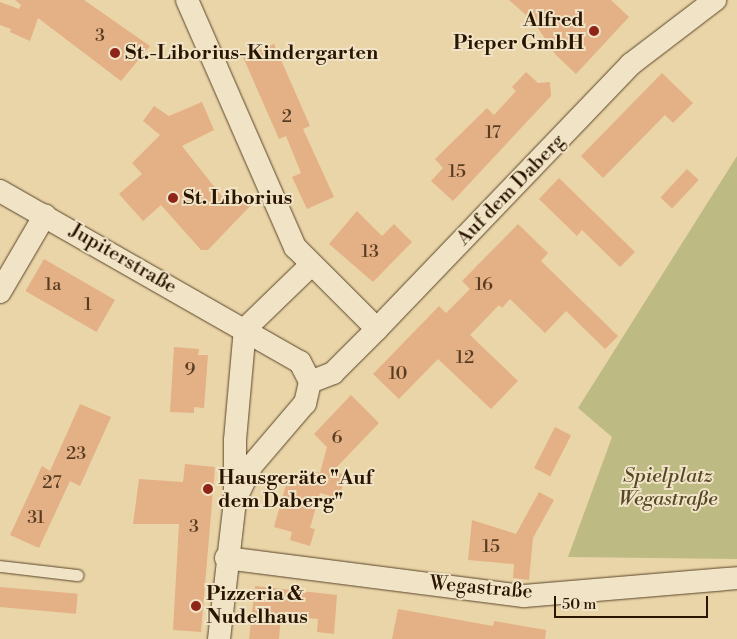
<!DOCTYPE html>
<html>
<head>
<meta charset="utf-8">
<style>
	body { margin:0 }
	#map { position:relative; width:737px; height:639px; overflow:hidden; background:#ead5a8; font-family:"Libre Bodoni",serif }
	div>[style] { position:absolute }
	.green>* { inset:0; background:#bdbb83 }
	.building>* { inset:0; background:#e4b085; transform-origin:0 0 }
	.roads { filter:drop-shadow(0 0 1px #5a452a) drop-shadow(0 0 1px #5a452a) }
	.service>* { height:11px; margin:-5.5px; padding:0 5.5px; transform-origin:5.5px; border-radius:5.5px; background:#f1e4c6 }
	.minor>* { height:22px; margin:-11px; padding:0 11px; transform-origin:11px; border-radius:11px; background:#f1e4c6 }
	.dots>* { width:14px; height:14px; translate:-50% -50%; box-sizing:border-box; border:2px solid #f1e4c6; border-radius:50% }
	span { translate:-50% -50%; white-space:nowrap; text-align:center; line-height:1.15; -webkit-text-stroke:4px #f1e4c6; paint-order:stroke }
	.number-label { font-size:18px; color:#583c21 }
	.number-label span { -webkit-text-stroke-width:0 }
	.poi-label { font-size:20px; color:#2a1500; font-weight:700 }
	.right { translate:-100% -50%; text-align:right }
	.left { translate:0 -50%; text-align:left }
	.street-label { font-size:20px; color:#2a1500 }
	.park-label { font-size:20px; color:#564727; font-style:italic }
	.scale { position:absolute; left:554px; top:596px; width:154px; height:22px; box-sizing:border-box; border:2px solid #2a1500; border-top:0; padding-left:6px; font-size:15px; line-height:18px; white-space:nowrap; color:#2a1500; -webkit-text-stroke:4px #f1e4c6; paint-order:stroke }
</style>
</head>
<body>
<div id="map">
	<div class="green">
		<div style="clip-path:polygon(737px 156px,737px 559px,568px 557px,612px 437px,578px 408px)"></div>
	</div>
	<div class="building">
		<div style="clip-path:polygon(15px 0,84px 0,150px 46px,121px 81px,38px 18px,30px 41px,10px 32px,11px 29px,0 25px,0 2px,19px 9px,21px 5px)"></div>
		<div style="clip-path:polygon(509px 0,611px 0,629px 17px,576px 74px,556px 55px,533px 21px)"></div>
		<div style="clip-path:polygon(274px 44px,310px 126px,303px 129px,334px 197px,307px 209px,292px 177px,301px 173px,286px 136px,279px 139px,243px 57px)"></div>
		<div style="clip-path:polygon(526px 72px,538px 83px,550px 82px,551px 96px,453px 201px,431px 181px,443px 168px,435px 159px,487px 108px,494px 115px,516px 91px,512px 87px)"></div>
		<div style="clip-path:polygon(662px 73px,693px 103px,673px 123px,665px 115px,603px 178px,581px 156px)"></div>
		<div style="clip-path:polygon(202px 102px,214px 130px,182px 146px,227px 203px,252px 204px,208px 250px,201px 250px,161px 205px,143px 221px,119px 194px,142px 174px,132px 163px,160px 135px,143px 121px,154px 106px,169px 116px)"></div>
		<div style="left:687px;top:169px;width:16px;height:39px;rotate:43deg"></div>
		<div style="clip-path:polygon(559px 178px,635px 252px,620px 267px,582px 230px,577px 236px,539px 199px)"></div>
		<div style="clip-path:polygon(357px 211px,382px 236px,394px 224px,412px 242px,373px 282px,329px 244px)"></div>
		<div style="clip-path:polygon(518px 224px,548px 253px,541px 261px,618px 336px,605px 349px,566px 311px,545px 333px,510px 299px,502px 308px,499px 305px,470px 335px,518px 381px,491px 409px,438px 359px,399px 399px,373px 374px,439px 306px,446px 313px,470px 289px,462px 281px)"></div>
		<div style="left:44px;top:259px;width:82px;height:37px;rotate:30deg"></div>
		<div style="clip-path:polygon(174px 347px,199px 349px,198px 355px,208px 355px,204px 408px,194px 407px,194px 413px,170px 412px)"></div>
		<div style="clip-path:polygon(351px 395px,379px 423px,333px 471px,346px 475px,339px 498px,320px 493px,310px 528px,315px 529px,310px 546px,290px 540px,292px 532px,274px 527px,289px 474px,307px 480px,310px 471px,320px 473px,327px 447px,314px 434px)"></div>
		<div style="clip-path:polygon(80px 404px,111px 417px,80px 486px,70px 481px,39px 548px,10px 535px,42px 466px,50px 471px)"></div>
		<div style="left:555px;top:427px;width:18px;height:46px;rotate:27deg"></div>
		<div style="clip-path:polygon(185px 464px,215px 467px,201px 632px,173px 630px,179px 524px,133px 524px,139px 479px,183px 482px)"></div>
		<div style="clip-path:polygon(539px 492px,554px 500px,533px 538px,529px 580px,513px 578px,514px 564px,468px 560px,472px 520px,516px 534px)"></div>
		<div style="clip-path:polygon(255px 586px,337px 595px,334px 634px,317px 632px,318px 619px,281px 615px,279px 639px,249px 639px)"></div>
		<div style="left:0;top:587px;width:78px;height:20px;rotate:5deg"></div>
		<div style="clip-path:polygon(398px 609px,493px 626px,494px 621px,546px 630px,545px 639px,392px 639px)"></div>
	</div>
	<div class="roads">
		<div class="service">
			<div style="left:0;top:566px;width:78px;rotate:6.7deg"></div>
		</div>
		<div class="minor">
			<div style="left:187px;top:0;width:270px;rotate:66.4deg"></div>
			<div style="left:295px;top:247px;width:116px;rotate:45deg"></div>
			<div style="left:0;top:191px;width:345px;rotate:29.7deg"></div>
			<div style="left:300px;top:362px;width:22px;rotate:63deg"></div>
			<div style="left:310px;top:382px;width:22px;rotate:103deg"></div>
			<div style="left:305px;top:403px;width:82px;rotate:130.5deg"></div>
			<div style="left:252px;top:465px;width:39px;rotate:116deg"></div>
			<div style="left:0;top:292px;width:89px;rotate:-59.7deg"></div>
			<div style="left:310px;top:382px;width:25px;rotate:-21deg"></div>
			<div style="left:333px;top:373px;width:62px;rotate:-45deg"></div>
			<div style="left:377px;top:329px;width:367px;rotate:-46.2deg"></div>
			<div style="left:631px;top:64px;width:106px;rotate:-37.3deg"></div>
			<div style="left:226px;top:558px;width:300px;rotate:7.3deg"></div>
			<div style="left:524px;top:596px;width:214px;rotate:-4.8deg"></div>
			<div style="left:219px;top:639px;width:140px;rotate:-83.4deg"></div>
			<div style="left:235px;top:500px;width:60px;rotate:-90deg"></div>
			<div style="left:235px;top:440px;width:111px;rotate:-84.9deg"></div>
			<div style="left:245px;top:329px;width:91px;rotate:-44.1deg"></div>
		</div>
	</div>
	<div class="dots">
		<div style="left:594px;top:31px;background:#8f2418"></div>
		<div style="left:115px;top:53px;background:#8f2418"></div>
		<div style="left:173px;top:198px;background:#8f2418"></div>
		<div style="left:208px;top:489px;background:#8f2418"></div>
		<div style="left:196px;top:606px;background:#8f2418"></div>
	</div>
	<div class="number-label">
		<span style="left:100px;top:36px">3</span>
		<span style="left:287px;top:117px">2</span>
		<span style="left:493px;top:133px">17</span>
		<span style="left:457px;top:172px">15</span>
		<span style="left:370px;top:252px">13</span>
		<span style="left:53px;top:285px">1a</span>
		<span style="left:484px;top:285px">16</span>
		<span style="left:88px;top:305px">1</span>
		<span style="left:465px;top:358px">12</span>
		<span style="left:190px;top:370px">9</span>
		<span style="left:398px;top:374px">10</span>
		<span style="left:337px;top:438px">6</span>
		<span style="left:76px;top:454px">23</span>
		<span style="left:52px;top:483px">27</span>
		<span style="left:36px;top:518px">31</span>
		<span style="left:194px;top:527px">3</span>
		<span style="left:491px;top:547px">15</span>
	</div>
	<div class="poi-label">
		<span class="right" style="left:584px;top:32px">Alfred<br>Pieper GmbH</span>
		<span class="left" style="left:125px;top:53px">St.-Liborius-Kindergarten</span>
		<span class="left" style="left:183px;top:198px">St. Liborius</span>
		<span class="left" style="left:218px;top:490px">Hausgeräte "Auf<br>dem Daberg"</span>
		<span class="left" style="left:206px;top:606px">Pizzeria &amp;<br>Nudelhaus</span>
	</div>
	<div class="street-label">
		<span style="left:511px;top:190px;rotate:-46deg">Auf dem Daberg</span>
		<span style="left:123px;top:259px;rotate:30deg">Jupiterstraße</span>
		<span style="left:481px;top:588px;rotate:5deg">Wegastraße</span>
	</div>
	<div class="park-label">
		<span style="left:668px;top:488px">Spielplatz<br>Wegastraße</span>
	</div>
	<div class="scale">50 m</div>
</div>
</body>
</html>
